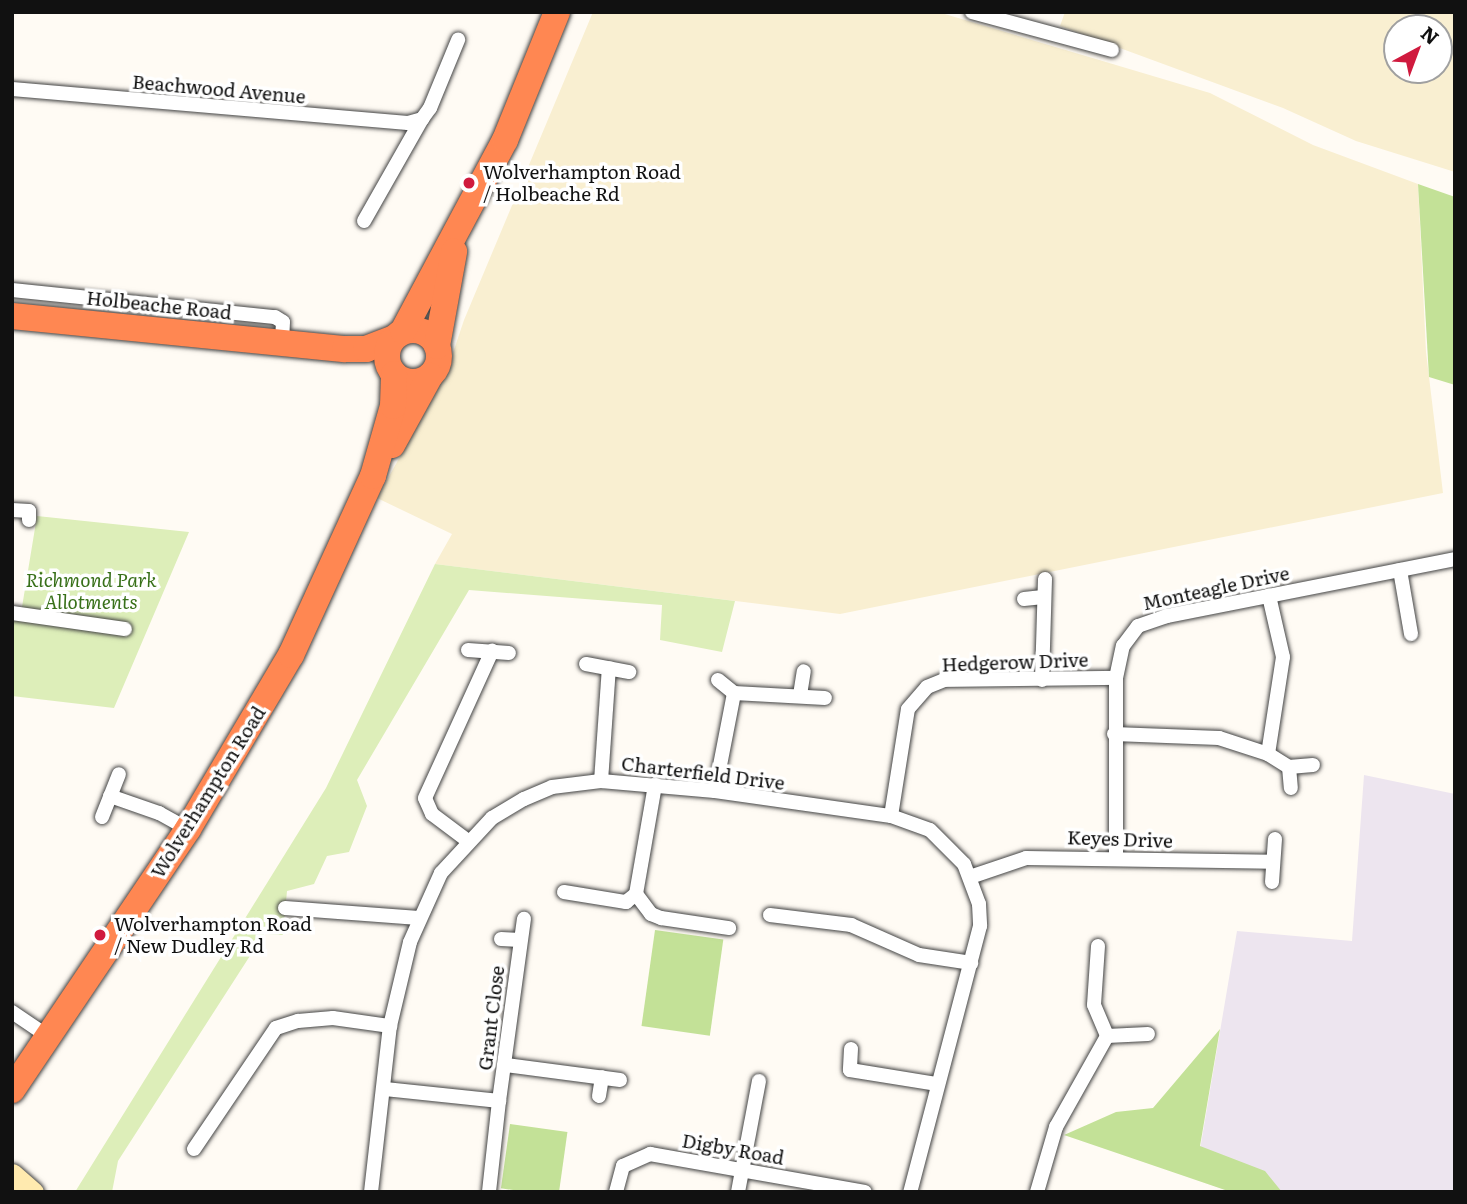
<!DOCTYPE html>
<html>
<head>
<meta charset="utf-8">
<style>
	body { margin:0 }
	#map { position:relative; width:1467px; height:1204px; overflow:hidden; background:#fffbf4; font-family:Literata,serif }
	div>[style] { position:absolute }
	.industrial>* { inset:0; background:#ede5ef }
	.farmland>* { inset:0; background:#f9efd1 }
	.green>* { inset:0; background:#ddeeb9 }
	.forest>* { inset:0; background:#c3e197; transform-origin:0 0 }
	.roads { filter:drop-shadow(0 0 2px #444) drop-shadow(0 0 2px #444) }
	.street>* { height:14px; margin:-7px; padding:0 7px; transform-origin:7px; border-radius:7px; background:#fff }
	.secondary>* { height:21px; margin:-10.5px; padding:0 10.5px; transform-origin:10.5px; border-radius:10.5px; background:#ffeaaf }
	.highway>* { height:26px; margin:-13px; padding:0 13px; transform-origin:13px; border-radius:13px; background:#ff8752 }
	.highway>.ring { margin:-13px; padding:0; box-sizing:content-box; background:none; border:26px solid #ff8752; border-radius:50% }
	.dots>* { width:19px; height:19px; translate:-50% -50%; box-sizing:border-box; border:4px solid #fff; border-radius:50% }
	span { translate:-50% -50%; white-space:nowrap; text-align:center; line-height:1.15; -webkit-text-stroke:7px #fff; paint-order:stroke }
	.street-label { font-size:19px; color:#111 }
	.poi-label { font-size:19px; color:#111 }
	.left { translate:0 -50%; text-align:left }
	.park-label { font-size:19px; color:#387019; font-style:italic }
	.frame { position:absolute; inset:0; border:14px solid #111; pointer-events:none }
	.north { position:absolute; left:1383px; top:14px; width:70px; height:70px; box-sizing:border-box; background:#fff; border:2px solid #a0a0a0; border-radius:50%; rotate:41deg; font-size:19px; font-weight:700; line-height:28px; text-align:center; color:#111 }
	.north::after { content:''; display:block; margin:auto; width:24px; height:32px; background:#d01a3e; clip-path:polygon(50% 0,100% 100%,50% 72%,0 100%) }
</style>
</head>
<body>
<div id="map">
	<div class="industrial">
		<div style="clip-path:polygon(1364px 775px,1455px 794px,1455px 1192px,1231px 1192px,1195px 1179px,1237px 931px,1352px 941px)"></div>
	</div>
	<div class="farmland">
		<div style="clip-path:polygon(593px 12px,938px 12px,1210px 93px,1313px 145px,1418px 184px,1426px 352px,1443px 493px,840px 614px,435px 564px,452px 534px,377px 498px,446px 374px,464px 320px)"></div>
		<div style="clip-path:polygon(evenodd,1065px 12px,1455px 12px,1455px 172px,1356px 141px,1283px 108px,1060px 26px,1065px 12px,1397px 28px,1439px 28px,1439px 70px,1397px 70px,1397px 28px)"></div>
	</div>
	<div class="green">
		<div style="clip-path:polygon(37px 516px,189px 532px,114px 708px,12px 696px,12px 607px,22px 607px)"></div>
		<div style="clip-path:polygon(435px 564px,735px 601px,722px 652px,660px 640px,662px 605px,469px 590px,357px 780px,367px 806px,349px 852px,327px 856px,314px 884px,287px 891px,283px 935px,264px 934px,118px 1161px,112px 1192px,75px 1192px,326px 788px)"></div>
	</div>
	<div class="forest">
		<div style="clip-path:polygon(1418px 184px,1455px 197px,1455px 385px,1429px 377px)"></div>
		<div style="left:655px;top:930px;width:69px;height:97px;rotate:8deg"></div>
		<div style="clip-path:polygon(1220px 1029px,1200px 1146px,1265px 1171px,1282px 1192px,1231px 1192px,1064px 1135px,1116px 1112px,1153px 1108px)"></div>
		<div style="left:510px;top:1124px;width:58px;height:65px;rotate:8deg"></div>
	</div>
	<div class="roads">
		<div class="street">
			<div style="left:972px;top:12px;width:145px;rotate:15.2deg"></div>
			<div style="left:12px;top:89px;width:397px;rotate:4.9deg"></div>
			<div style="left:408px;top:123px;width:15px;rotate:-16deg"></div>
			<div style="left:422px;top:119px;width:14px;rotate:-54deg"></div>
			<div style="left:430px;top:108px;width:74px;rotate:-67.6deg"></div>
			<div style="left:364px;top:221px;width:117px;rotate:-60.4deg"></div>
			<div style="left:12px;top:290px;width:264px;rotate:5.9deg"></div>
			<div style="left:275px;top:317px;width:9px;rotate:32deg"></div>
			<div style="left:283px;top:322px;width:22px;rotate:93deg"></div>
			<div style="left:12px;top:510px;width:17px;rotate:3deg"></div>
			<div style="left:29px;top:511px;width:9px;rotate:90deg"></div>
			<div style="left:1400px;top:570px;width:65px;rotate:80.2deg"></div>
			<div style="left:1024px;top:599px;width:19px;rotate:-6deg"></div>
			<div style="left:12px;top:613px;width:114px;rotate:8.1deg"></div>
			<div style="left:468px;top:650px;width:41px;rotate:4.2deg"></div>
			<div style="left:586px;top:664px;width:44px;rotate:10.5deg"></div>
			<div style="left:718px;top:680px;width:21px;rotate:39deg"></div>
			<div style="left:1042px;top:680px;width:101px;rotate:-88.3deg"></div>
			<div style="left:800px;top:695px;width:24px;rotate:-81deg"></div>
			<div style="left:1114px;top:734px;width:105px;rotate:2.2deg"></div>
			<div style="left:1219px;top:738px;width:52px;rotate:18.1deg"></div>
			<div style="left:1268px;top:754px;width:25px;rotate:32deg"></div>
			<div style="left:1289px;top:767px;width:24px;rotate:-5deg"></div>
			<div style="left:1268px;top:754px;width:98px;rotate:-81.2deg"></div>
			<div style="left:1283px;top:657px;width:63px;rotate:-102.9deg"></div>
			<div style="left:1289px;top:767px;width:21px;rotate:85deg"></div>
			<div style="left:601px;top:781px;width:113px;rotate:-86deg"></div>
			<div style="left:715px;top:791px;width:100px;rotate:-79deg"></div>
			<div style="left:734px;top:693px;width:91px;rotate:3.1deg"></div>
			<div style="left:110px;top:796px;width:52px;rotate:19.1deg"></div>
			<div style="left:159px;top:813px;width:33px;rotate:29deg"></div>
			<div style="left:891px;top:816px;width:108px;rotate:-81deg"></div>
			<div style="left:908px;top:709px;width:29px;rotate:-49deg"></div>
			<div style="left:927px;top:687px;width:18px;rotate:-22deg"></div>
			<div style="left:944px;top:680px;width:172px;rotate:-0.7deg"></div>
			<div style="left:102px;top:817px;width:46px;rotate:-68.4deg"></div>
			<div style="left:468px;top:841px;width:45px;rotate:-143.1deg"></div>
			<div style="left:432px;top:814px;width:17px;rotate:-114deg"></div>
			<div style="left:425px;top:798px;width:162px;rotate:-65.5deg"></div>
			<div style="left:1116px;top:858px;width:180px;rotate:-90deg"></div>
			<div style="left:1116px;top:678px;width:33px;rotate:-78deg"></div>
			<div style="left:1123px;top:646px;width:25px;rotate:-53deg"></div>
			<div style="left:1138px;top:626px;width:31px;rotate:-19deg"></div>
			<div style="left:1167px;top:616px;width:294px;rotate:-11.2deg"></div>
			<div style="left:970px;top:877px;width:59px;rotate:-18.7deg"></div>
			<div style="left:1026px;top:858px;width:246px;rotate:0.9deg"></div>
			<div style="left:1272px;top:882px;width:43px;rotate:-86deg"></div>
			<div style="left:564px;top:892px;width:63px;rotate:9.2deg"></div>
			<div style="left:626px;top:902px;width:13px;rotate:-39deg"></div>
			<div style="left:636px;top:894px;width:25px;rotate:53deg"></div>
			<div style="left:651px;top:914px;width:11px;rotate:22deg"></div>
			<div style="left:661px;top:918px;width:69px;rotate:8.4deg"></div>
			<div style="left:636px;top:894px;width:111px;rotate:-80.1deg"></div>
			<div style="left:285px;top:908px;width:134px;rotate:4.3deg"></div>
			<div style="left:770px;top:915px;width:82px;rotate:7deg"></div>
			<div style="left:851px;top:925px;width:74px;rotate:23.8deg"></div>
			<div style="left:919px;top:955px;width:53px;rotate:8.7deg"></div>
			<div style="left:501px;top:939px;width:19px;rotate:3deg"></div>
			<div style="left:1098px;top:946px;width:59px;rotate:93.9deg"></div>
			<div style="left:1094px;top:1005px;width:34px;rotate:67deg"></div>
			<div style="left:1107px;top:1036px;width:41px;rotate:-2.8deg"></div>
			<div style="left:12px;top:1012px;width:41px;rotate:34.1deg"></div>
			<div style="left:851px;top:1049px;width:21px;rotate:93deg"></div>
			<div style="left:850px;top:1070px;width:87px;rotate:9.2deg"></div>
			<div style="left:506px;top:1065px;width:115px;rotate:7.5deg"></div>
			<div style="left:385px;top:1089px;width:115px;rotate:6deg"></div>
			<div style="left:499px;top:1101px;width:92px;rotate:96.3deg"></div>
			<div style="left:599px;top:1096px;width:19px;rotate:-81deg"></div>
			<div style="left:499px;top:1101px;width:184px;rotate:-82.2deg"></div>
			<div style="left:194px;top:1149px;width:146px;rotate:-55.9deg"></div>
			<div style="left:276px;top:1028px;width:23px;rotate:-18deg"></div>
			<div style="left:298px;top:1021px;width:35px;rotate:-5deg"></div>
			<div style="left:333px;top:1018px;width:58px;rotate:8deg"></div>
			<div style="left:371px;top:1192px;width:167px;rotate:-83.5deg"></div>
			<div style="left:390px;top:1026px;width:86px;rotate:-76.6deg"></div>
			<div style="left:410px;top:942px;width:76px;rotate:-65.8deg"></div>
			<div style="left:441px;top:873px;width:75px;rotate:-47.2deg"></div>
			<div style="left:492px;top:818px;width:37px;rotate:-31deg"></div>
			<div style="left:524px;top:799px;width:30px;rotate:-23deg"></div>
			<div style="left:552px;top:787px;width:49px;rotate:-7deg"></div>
			<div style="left:601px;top:781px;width:114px;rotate:5deg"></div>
			<div style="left:715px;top:791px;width:178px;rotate:8.1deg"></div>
			<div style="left:891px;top:816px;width:41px;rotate:19.7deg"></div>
			<div style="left:930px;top:830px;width:48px;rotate:45deg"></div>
			<div style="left:964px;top:864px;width:43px;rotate:69.4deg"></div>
			<div style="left:979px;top:904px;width:22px;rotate:87deg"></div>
			<div style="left:980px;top:926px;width:275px;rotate:104.7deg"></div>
			<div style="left:616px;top:1192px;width:27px;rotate:-75deg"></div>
			<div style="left:623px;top:1166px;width:30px;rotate:-24deg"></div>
			<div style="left:650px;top:1154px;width:218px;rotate:10deg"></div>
			<div style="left:738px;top:1192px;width:113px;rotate:-79.3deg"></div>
			<div style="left:1037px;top:1192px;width:68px;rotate:-73.7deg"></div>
			<div style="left:1056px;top:1127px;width:104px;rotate:-60.7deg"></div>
		</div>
		<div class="secondary">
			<div style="left:12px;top:1174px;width:28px;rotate:41deg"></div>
		</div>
		<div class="highway">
			<div style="left:12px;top:316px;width:335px;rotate:5.7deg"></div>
			<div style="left:345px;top:349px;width:21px"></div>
			<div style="left:366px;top:349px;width:28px;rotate:-21deg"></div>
			<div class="ring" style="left:387px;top:330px;width:26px;height:26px"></div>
			<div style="left:403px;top:331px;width:217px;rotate:-61.9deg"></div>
			<div style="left:505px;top:140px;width:138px;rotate:-67.9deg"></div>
			<div style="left:437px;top:346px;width:96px;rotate:-79.7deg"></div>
			<div style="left:392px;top:445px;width:79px;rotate:-61.2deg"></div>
			<div style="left:12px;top:1090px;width:315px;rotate:-56deg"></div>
			<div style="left:188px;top:829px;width:202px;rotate:-59.4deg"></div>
			<div style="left:291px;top:655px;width:197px;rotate:-65.4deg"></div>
			<div style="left:373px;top:476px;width:73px;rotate:-74.1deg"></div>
			<div style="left:393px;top:406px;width:32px;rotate:-88deg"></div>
		</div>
	</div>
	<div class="dots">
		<div style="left:469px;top:183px;background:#d01a3e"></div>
		<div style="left:100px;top:935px;background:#d01a3e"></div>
	</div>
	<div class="street-label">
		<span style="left:219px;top:89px;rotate:5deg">Beachwood Avenue</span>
		<span style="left:159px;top:305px;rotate:6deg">Holbeache Road</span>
		<span style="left:1216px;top:588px;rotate:-12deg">Monteagle Drive</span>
		<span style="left:1015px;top:662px;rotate:-2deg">Hedgerow Drive</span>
		<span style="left:703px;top:773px;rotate:7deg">Charterfield Drive</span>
		<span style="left:208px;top:792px;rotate:-58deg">Wolverhampton Road</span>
		<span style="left:1120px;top:839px;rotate:2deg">Keyes Drive</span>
		<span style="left:491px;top:1018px;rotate:-83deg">Grant Close</span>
		<span style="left:733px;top:1149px;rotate:10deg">Digby Road</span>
	</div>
	<div class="poi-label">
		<span class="left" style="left:483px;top:183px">Wolverhampton Road<br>/ Holbeache Rd</span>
		<span class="left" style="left:114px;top:935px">Wolverhampton Road<br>/ New Dudley Rd</span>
	</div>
	<div class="park-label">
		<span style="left:91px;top:591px">Richmond Park<br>Allotments</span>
	</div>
	<div class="frame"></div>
	<div class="north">N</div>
</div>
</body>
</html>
